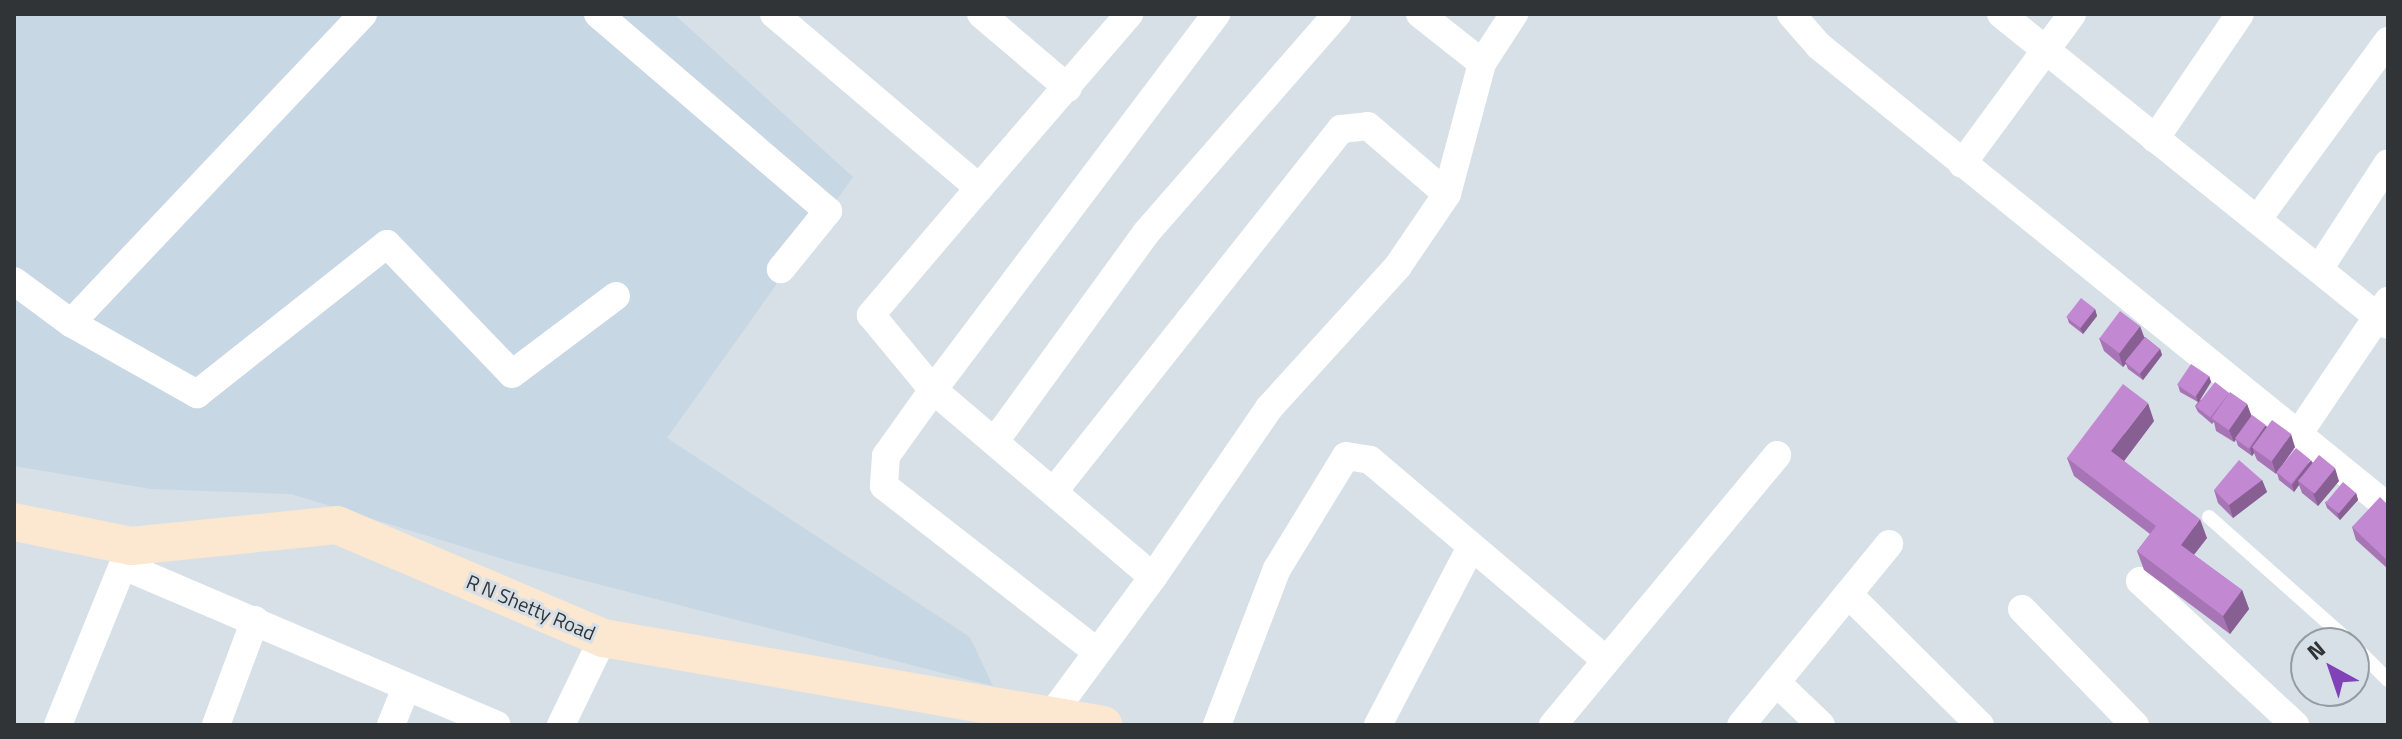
<!DOCTYPE html>
<html>
<head>
<meta charset="utf-8">
<style>
	body { margin:0 }
	#map { position:relative; width:2402px; height:739px; overflow:hidden; background:#d7e0e7; font-family:"Titillium Web",sans-serif }
	div>[style] { position:absolute }
	.built>* { inset:0; background:#c8d7e4 }
	.lane>* { height:14px; margin:-7px; padding:0 7px; transform-origin:7px; border-radius:7px; background:#fff }
	.street>* { height:28px; margin:-14px; padding:0 14px; transform-origin:14px; border-radius:14px; background:#fff }
	.secondary>* { height:38px; margin:-19px; padding:0 19px; transform-origin:19px; border-radius:19px; background:#fce7d0 }
	.wall>* { inset:0; background:#a775b5 }
	.shaded-wall>* { inset:0; background:#885f93 }
	.building>* { inset:0; background:#c288d2; transform-origin:0 0 }
	span { translate:-50% -50%; white-space:nowrap; text-align:center; line-height:1.15; -webkit-text-stroke:6px #d7e0e7; paint-order:stroke }
	.street-label { font-size:20px; color:#303437 }
	.frame { position:absolute; inset:0; border:16px solid #303437; pointer-events:none }
	.north { position:absolute; left:2290px; top:627px; width:80px; height:80px; box-sizing:border-box; background:#d7e0e7; border:2px solid #949ba1; border-radius:50%; rotate:320deg; font-size:22px; font-weight:700; line-height:32px; text-align:center; color:#303437 }
	.north::after { content:''; display:block; margin:auto; width:28px; height:36px; background:#8242b7; clip-path:polygon(50% 0,100% 100%,50% 72%,0 100%) }
</style>
</head>
<body>
<div id="map">
	<div class="built">
		<div style="clip-path:polygon(14px 14px,674px 14px,853px 177px,667px 438px,970px 637px,993px 686px,516px 563px,291px 494px,151px 489px,14px 466px)"></div>
	</div>
	<div class="lane">
		<div style="left:2209px;top:517px;width:190px;rotate:41.6deg"></div>
		<div style="left:2354px;top:646px;width:48px;rotate:45deg"></div>
	</div>
	<div class="street">
		<div style="left:598px;top:14px;width:303px;rotate:40.6deg"></div>
		<div style="left:828px;top:211px;width:75px;rotate:129deg"></div>
		<div style="left:774px;top:14px;width:269px;rotate:40.3deg"></div>
		<div style="left:979px;top:188px;width:167px;rotate:130.4deg"></div>
		<div style="left:871px;top:315px;width:97px;rotate:50.4deg"></div>
		<div style="left:933px;top:390px;width:81px;rotate:125.5deg"></div>
		<div style="left:886px;top:456px;width:30px;rotate:94deg"></div>
		<div style="left:884px;top:486px;width:270px;rotate:37.9deg"></div>
		<div style="left:981px;top:14px;width:114px;rotate:40.4deg"></div>
		<div style="left:1420px;top:14px;width:79px;rotate:38.3deg"></div>
		<div style="left:1791px;top:14px;width:43px;rotate:48.8deg"></div>
		<div style="left:1819px;top:46px;width:732px;rotate:39.01deg"></div>
		<div style="left:2001px;top:14px;width:496px;rotate:38.8deg"></div>
		<div style="left:2155px;top:139px;width:151px;rotate:-55.8deg"></div>
		<div style="left:1962px;top:164px;width:186px;rotate:-53.7deg"></div>
		<div style="left:979px;top:188px;width:230px;rotate:-49.2deg"></div>
		<div style="left:2257px;top:220px;width:222px;rotate:-53.8deg"></div>
		<div style="left:2319px;top:269px;width:126px;rotate:-56.9deg"></div>
		<div style="left:14px;top:281px;width:71px;rotate:36.4deg"></div>
		<div style="left:71px;top:323px;width:145px;rotate:29.4deg"></div>
		<div style="left:197px;top:394px;width:242px;rotate:-38.3deg"></div>
		<div style="left:387px;top:244px;width:180px;rotate:46.1deg"></div>
		<div style="left:512px;top:374px;width:130px;rotate:-36.9deg"></div>
		<div style="left:71px;top:323px;width:425px;rotate:-46.6deg"></div>
		<div style="left:2297px;top:436px;width:163px;rotate:-56deg"></div>
		<div style="left:995px;top:441px;width:257px;rotate:-54deg"></div>
		<div style="left:1146px;top:233px;width:291px;rotate:-48.9deg"></div>
		<div style="left:1054px;top:491px;width:462px;rotate:-51.6deg"></div>
		<div style="left:1341px;top:129px;width:27px;rotate:-6deg"></div>
		<div style="left:1368px;top:126px;width:104px;rotate:40.7deg"></div>
		<div style="left:124px;top:566px;width:405px;rotate:23.1deg"></div>
		<div style="left:1153px;top:577px;width:205px;rotate:-55.5deg"></div>
		<div style="left:1269px;top:408px;width:192px;rotate:-47.7deg"></div>
		<div style="left:1398px;top:266px;width:87px;rotate:-55.8deg"></div>
		<div style="left:1447px;top:194px;width:136px;rotate:-75deg"></div>
		<div style="left:1482px;top:63px;width:59px;rotate:-56.9deg"></div>
		<div style="left:2140px;top:581px;width:212px;rotate:42.9deg"></div>
		<div style="left:1848px;top:594px;width:186px;rotate:44.8deg"></div>
		<div style="left:2022px;top:609px;width:162px;rotate:45.8deg"></div>
		<div style="left:1776px;top:682px;width:62px;rotate:43.7deg"></div>
		<div style="left:1052px;top:714px;width:170px;rotate:-53.6deg"></div>
		<div style="left:1153px;top:577px;width:289px;rotate:-139.6deg"></div>
		<div style="left:933px;top:390px;width:471px;rotate:-53deg"></div>
		<div style="left:58px;top:725px;width:191px;rotate:-67.9deg"></div>
		<div style="left:216px;top:725px;width:112px;rotate:-69.6deg"></div>
		<div style="left:391px;top:725px;width:40px;rotate:-68deg"></div>
		<div style="left:561px;top:725px;width:97px;rotate:-64.2deg"></div>
		<div style="left:1217px;top:725px;width:167px;rotate:-69deg"></div>
		<div style="left:1277px;top:569px;width:132px;rotate:-58.6deg"></div>
		<div style="left:1346px;top:456px;width:24px;rotate:9deg"></div>
		<div style="left:1370px;top:460px;width:308px;rotate:40.3deg"></div>
		<div style="left:1378px;top:725px;width:196px;rotate:-62.4deg"></div>
		<div style="left:1553px;top:725px;width:351px;rotate:-50.3deg"></div>
		<div style="left:1741px;top:725px;width:234px;rotate:-50.7deg"></div>
	</div>
	<div class="secondary">
		<div style="left:14px;top:522px;width:119px;rotate:11.6deg"></div>
		<div style="left:131px;top:546px;width:207px;rotate:-5.8deg"></div>
		<div style="left:337px;top:525px;width:289px;rotate:23deg"></div>
		<div style="left:603px;top:638px;width:508px;rotate:9.87deg"></div>
	</div>
	<div class="wall">
		<div style="clip-path:polygon(2095px 309px,2097px 316px,2083px 334px,2069px 323px,2067px 317px)"></div>
		<div style="clip-path:polygon(2145px 337px,2160px 349px,2162px 355px,2143px 380px,2128px 369px,2126px 364px,2123px 367px,2104px 351px,2099px 338px)"></div>
		<div style="clip-path:polygon(2209px 376px,2211px 382px,2200px 400px,2229px 393px,2247px 404px,2251px 416px,2295px 447px,2276px 474px,2257px 460px,2254px 453px,2252px 456px,2238px 446px,2236px 440px,2234px 442px,2216px 431px,2214px 422px,2212px 424px,2198px 412px,2195px 406px,2198px 402px,2180px 392px,2178px 385px)"></div>
		<div style="clip-path:polygon(2154px 421px,2124px 461px,2207px 538px,2194px 555px,2242px 590px,2249px 609px,2230px 634px,2144px 570px,2137px 551px,2150px 534px,2074px 476px,2067px 458px)"></div>
		<div style="clip-path:polygon(2312px 462px,2339px 481px,2318px 506px,2302px 493px,2299px 485px,2294px 492px,2279px 480px,2277px 473px)"></div>
		<div style="clip-path:polygon(2262px 480px,2267px 492px,2233px 518px,2218px 503px,2214px 490px)"></div>
		<div style="clip-path:polygon(2356px 493px,2358px 500px,2340px 520px,2327px 508px,2325px 502px)"></div>
		<div style="clip-path:polygon(2388px 505px,2388px 569px,2356px 540px,2352px 527px)"></div>
	</div>
	<div class="shaded-wall">
		<div style="clip-path:polygon(2095px 309px,2097px 316px,2083px 334px,2080px 328px)"></div>
		<div style="clip-path:polygon(2140px 326px,2145px 339px,2123px 367px,2119px 354px)"></div>
		<div style="clip-path:polygon(2160px 349px,2162px 355px,2143px 380px,2140px 374px)"></div>
		<div style="clip-path:polygon(2209px 376px,2211px 382px,2198px 403px,2196px 396px)"></div>
		<div style="clip-path:polygon(2148px 403px,2154px 421px,2118px 469px,2111px 451px)"></div>
		<div style="clip-path:polygon(2247px 404px,2252px 417px,2234px 442px,2229px 430px)"></div>
		<div style="clip-path:polygon(2266px 425px,2269px 432px,2253px 448px,2254px 453px,2252px 456px,2250px 449px)"></div>
		<div style="clip-path:polygon(2291px 434px,2295px 447px,2276px 474px,2272px 461px)"></div>
		<div style="clip-path:polygon(2311px 460px,2314px 466px,2298px 480px,2299px 485px,2294px 492px,2292px 485px)"></div>
		<div style="clip-path:polygon(2335px 468px,2339px 481px,2318px 506px,2313px 493px)"></div>
		<div style="clip-path:polygon(2262px 480px,2267px 492px,2233px 518px,2229px 505px)"></div>
		<div style="clip-path:polygon(2356px 493px,2358px 500px,2340px 520px,2337px 513px)"></div>
		<div style="clip-path:polygon(2200px 519px,2207px 538px,2187px 563px,2181px 545px)"></div>
		<div style="clip-path:polygon(2242px 590px,2249px 609px,2230px 634px,2223px 616px)"></div>
	</div>
	<div class="building">
		<div style="left:2081px;top:298px;width:18px;height:24px;rotate:38deg"></div>
		<div style="left:2120px;top:311px;width:25px;height:34px;rotate:37deg"></div>
		<div style="left:2145px;top:337px;width:19px;height:32px;rotate:39deg"></div>
		<div style="left:2191px;top:364px;width:22px;height:25px;rotate:34deg"></div>
		<div style="left:2215px;top:382px;width:18px;height:31px;rotate:38deg"></div>
		<div style="clip-path:polygon(2123px 384px,2148px 403px,2111px 451px,2200px 519px,2181px 545px,2242px 590px,2223px 616px,2137px 551px,2156px 526px,2067px 458px)"></div>
		<div style="left:2230px;top:392px;width:21px;height:32px;rotate:35deg"></div>
		<div style="left:2252px;top:415px;width:17px;height:29px;rotate:36deg"></div>
		<div style="left:2272px;top:420px;width:24px;height:34px;rotate:36deg"></div>
		<div style="left:2296px;top:448px;width:19px;height:31px;rotate:39deg"></div>
		<div style="left:2319px;top:455px;width:21px;height:33px;rotate:39deg"></div>
		<div style="clip-path:polygon(2239px 460px,2262px 480px,2229px 505px,2214px 490px)"></div>
		<div style="left:2343px;top:482px;width:17px;height:27px;rotate:40deg"></div>
		<div style="clip-path:polygon(2380px 497px,2388px 505px,2388px 561px,2352px 527px)"></div>
	</div>
	<div class="street-label">
		<span style="left:531px;top:607px;rotate:23deg">R N Shetty Road</span>
	</div>
	<div class="frame"></div>
	<div class="north">N</div>
</div>
</body>
</html>
